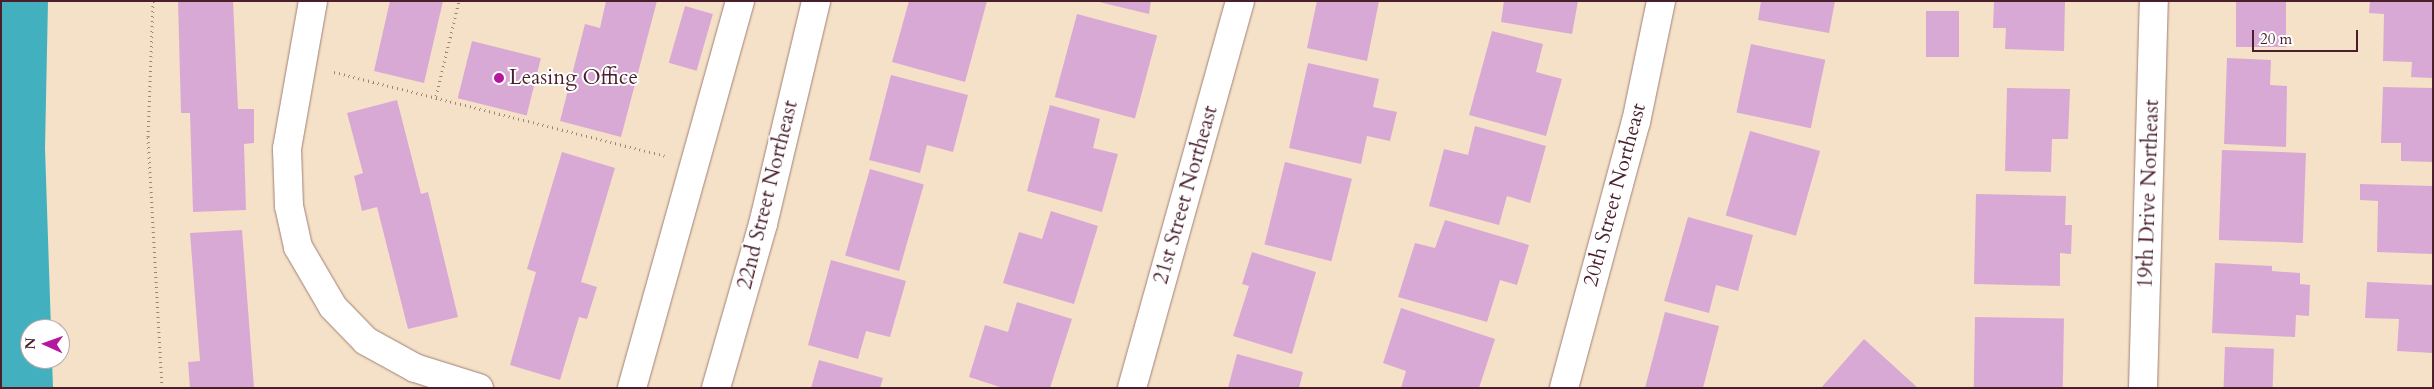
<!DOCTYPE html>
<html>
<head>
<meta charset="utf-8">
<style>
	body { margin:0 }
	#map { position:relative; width:2434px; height:389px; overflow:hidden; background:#f5e1c7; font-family:Cardo,serif }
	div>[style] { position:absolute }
	.water>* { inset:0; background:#42b0bf }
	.building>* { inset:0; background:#d9a9d5; transform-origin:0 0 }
	.path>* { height:3px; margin-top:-1.5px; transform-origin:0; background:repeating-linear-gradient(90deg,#a08079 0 1px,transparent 0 5px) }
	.roads { filter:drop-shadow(0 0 1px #a08079) drop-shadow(0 0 1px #a08079) }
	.minor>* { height:28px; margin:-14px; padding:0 14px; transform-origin:14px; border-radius:14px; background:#fff }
	.dots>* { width:14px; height:14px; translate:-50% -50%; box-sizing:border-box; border:2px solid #fff; border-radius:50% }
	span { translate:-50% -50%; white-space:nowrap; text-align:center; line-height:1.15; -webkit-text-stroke:4px #fff; paint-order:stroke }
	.poi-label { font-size:21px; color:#4a1f2b }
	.left { translate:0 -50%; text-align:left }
	.street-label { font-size:21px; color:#4a1f2b }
	.frame { position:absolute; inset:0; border:2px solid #4a1f2b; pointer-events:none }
	.north { position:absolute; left:20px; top:319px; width:50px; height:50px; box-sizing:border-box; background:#fff; border:1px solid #b7a5aa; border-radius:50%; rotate:272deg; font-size:14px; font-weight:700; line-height:20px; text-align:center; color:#4a1f2b }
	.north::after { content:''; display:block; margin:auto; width:18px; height:22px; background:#b5179e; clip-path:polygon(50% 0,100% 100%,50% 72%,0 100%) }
	.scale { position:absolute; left:2252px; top:30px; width:106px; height:22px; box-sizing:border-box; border:2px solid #4a1f2b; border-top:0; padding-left:6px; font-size:15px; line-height:18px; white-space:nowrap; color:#4a1f2b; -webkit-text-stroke:4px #fff; paint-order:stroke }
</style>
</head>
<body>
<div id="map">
	<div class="water">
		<div style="clip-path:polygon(1px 1px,48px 1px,45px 148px,51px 329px,30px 329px,30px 359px,52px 359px,53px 388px,1px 388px)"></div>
	</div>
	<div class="building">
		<div style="clip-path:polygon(178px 1px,233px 1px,238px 109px,254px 109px,254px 143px,244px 144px,246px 210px,193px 212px,190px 113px,181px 113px)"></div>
		<div style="clip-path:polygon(390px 1px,443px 1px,424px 83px,374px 71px)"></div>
		<div style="clip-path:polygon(606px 1px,657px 1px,621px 137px,560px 121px,585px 24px,600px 28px)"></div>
		<div style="clip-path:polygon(909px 1px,987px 1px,965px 82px,892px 62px)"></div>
		<div style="clip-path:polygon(1095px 1px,1151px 1px,1149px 14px)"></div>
		<div style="clip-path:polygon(1317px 1px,1379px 1px,1367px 61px,1307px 48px)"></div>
		<div style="clip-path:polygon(1504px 1px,1578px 1px,1572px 34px,1501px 22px)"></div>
		<div style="clip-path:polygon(1761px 1px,1835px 1px,1829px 33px,1758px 20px)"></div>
		<div style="clip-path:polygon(1994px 1px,2065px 1px,2064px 51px,2005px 49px,2006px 28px,1993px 28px)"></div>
		<div style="left:2236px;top:1px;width:50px;height:46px"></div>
		<div style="clip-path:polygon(2370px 1px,2433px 1px,2433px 78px,2411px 77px,2412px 62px,2383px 61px,2384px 14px,2369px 13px)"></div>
		<div style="left:685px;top:6px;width:29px;height:59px;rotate:16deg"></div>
		<div style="left:1926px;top:11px;width:33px;height:46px"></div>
		<div style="left:1077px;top:14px;width:83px;height:86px;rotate:15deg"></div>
		<div style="clip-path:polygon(1492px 31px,1543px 44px,1536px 72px,1562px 79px,1546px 136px,1469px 115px)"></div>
		<div style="left:472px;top:41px;width:71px;height:59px;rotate:14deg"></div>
		<div style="left:1751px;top:44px;width:76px;height:70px;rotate:12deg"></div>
		<div style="clip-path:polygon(2227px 58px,2271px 60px,2270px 85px,2287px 86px,2286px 147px,2224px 144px)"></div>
		<div style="clip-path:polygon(1308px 63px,1379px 79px,1373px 107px,1397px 112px,1390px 141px,1367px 136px,1361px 164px,1289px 148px)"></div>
		<div style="clip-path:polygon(891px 75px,968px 95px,953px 152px,927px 145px,920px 173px,869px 160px)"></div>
		<div style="clip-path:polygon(2383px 87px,2433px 88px,2433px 162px,2401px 161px,2401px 143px,2381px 143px)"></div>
		<div style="clip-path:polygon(2007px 88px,2070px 89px,2068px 139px,2052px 139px,2051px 172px,2005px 171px)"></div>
		<div style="clip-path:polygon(397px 100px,421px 194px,428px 192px,458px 317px,408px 329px,377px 207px,362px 211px,354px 176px,363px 173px,347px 113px)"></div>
		<div style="clip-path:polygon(1050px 105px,1100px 119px,1093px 148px,1118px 154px,1102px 212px,1027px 191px)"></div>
		<div style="clip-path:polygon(1475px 126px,1546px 146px,1530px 203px,1507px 196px,1499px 225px,1429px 206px,1444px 149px,1468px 155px)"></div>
		<div style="left:1750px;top:131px;width:73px;height:88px;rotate:16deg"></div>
		<div style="left:2222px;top:150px;width:84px;height:90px;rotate:2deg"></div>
		<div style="clip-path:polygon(562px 152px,615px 168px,581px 282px,597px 287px,587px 319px,579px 317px,560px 380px,510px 365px,536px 272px,527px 269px)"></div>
		<div style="left:1285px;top:162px;width:69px;height:85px;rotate:14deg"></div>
		<div style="left:870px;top:169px;width:56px;height:90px;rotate:16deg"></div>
		<div style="clip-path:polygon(2360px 184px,2433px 186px,2433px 254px,2377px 252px,2378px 201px,2360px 200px)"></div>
		<div style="clip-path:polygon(1976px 194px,2066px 196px,2065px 225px,2072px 225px,2071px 254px,2060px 253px,2060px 286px,1974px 284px)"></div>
		<div style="clip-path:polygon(1051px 211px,1098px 226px,1074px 304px,1003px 283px,1019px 232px,1042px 239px)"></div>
		<div style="clip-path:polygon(1688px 217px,1753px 235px,1738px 291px,1716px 285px,1709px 313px,1664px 301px)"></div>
		<div style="clip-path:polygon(1445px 220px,1529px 245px,1517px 285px,1500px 280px,1487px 322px,1398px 297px,1415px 243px,1435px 248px)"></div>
		<div style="clip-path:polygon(242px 230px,254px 388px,190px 388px,188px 362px,200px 361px,190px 233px)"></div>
		<div style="clip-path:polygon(1252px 252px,1316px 272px,1292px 354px,1233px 336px,1249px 286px,1242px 284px)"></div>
		<div style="clip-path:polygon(831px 260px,906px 281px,890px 337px,866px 331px,858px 359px,808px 345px)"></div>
		<div style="clip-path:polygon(2215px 263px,2272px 266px,2272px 271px,2300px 273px,2300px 284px,2310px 285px,2309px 316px,2296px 315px,2295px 337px,2212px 333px)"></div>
		<div style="clip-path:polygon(2367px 282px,2433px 285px,2433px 353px,2397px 351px,2399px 319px,2365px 318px)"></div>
		<div style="clip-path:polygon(1017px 302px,1072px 319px,1050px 388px,1003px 388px,969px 377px,985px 325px,1008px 332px)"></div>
		<div style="clip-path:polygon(1401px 308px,1495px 339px,1479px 388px,1401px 388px,1406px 371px,1383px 363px)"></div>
		<div style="clip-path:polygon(1665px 312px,1719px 326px,1703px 388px,1645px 388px)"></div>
		<div style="left:1975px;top:317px;width:89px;height:70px;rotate:1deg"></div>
		<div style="clip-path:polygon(1864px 339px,1918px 388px,1821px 388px)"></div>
		<div style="left:2225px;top:347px;width:49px;height:41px;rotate:2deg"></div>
		<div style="clip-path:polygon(1237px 354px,1303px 372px,1299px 388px,1228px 388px)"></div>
		<div style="clip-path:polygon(819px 360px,883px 378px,880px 388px,811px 388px)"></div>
	</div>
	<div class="path">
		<div style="left:153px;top:1px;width:136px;rotate:92.1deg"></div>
		<div style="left:148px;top:137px;width:251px;rotate:86.8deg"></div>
		<div style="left:334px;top:72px;width:341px;rotate:14.2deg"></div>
		<div style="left:436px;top:96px;width:98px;rotate:-76.4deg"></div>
	</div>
	<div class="roads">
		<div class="minor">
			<div style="left:313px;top:1px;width:150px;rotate:100deg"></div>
			<div style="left:287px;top:149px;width:57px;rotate:88deg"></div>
			<div style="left:289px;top:206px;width:42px;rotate:77.6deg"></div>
			<div style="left:298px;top:247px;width:69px;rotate:59.7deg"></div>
			<div style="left:333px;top:307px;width:47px;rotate:45.9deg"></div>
			<div style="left:366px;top:341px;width:56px;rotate:28.9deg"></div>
			<div style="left:415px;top:368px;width:67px;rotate:17.4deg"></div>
			<div style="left:632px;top:388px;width:402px;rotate:-74.4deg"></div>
			<div style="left:716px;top:388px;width:171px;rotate:-74deg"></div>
			<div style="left:763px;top:224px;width:229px;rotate:-76.6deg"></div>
			<div style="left:1132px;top:388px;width:402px;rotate:-74.4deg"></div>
			<div style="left:1564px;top:388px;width:276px;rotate:-74.9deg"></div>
			<div style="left:1636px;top:122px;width:124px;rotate:-78.3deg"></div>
			<div style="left:2143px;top:388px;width:387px;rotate:-88.4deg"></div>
		</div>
	</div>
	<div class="dots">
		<div style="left:499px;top:78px;background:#b5179e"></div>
	</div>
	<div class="poi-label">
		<span class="left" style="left:509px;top:78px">Leasing Office</span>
	</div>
	<div class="street-label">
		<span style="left:2149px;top:194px;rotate:-88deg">19th Drive Northeast</span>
		<span style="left:768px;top:195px;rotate:-76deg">22nd Street Northeast</span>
		<span style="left:1186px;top:195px;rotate:-74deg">21st Street Northeast</span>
		<span style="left:1615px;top:195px;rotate:-75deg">20th Street Northeast</span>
	</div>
	<div class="frame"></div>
	<div class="north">N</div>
	<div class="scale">20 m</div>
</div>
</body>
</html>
